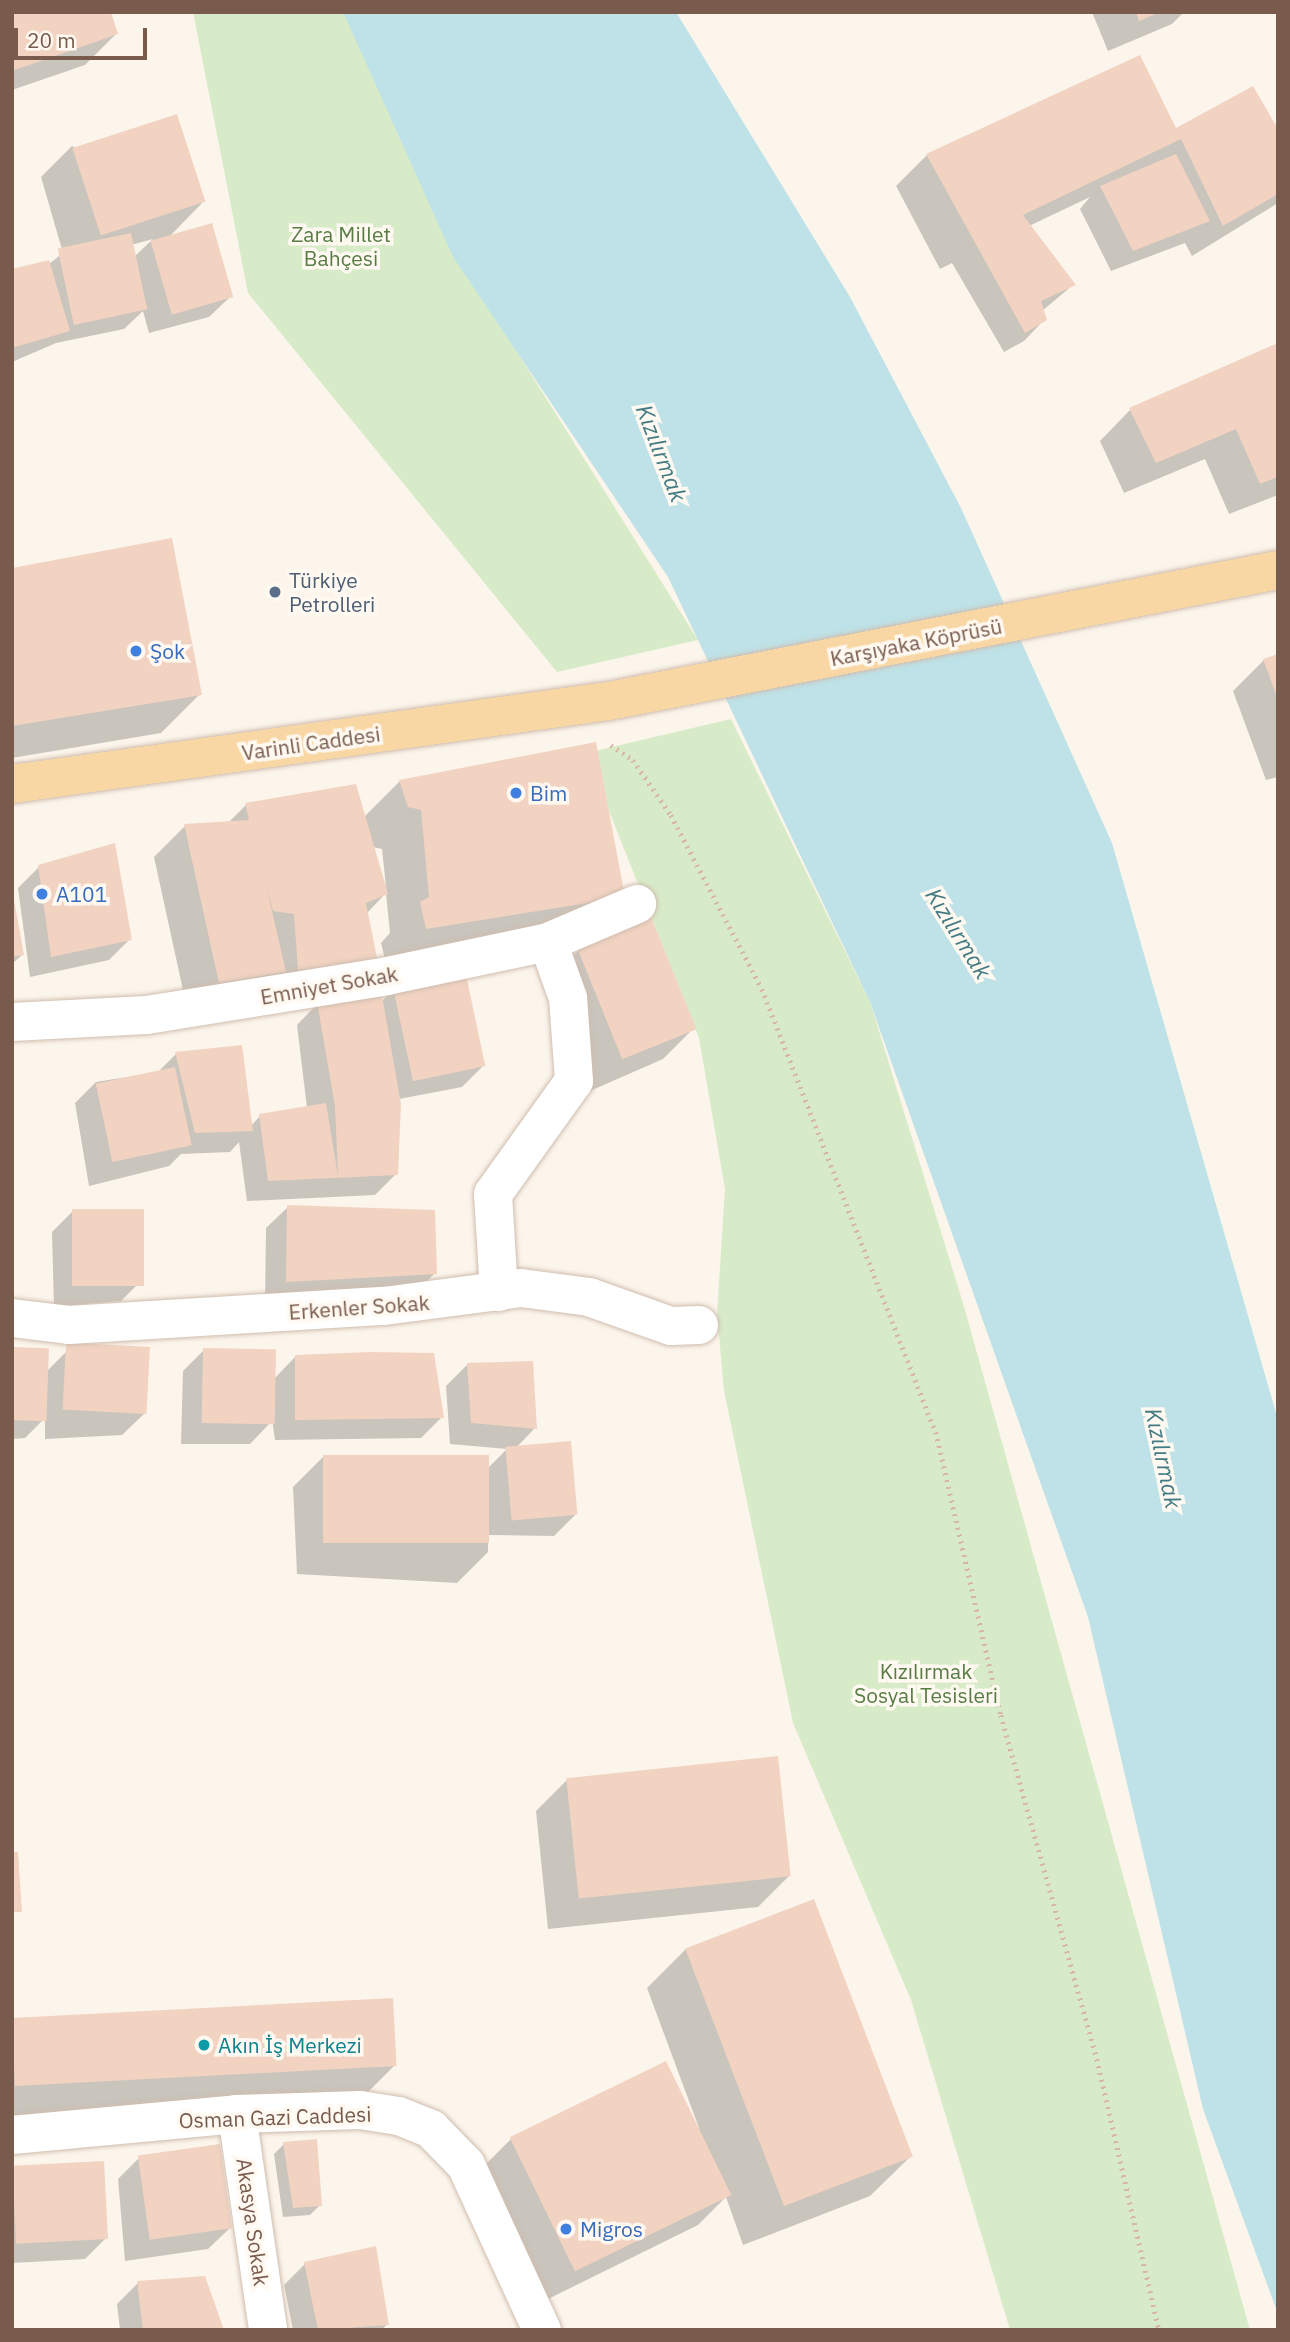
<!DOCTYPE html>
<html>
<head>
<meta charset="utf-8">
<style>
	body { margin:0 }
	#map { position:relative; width:1290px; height:2342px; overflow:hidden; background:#fcf5eb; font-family:"IBM Plex Sans",sans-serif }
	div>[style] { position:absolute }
	.green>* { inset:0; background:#d8ebc8 }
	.water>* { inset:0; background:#bee2e7 }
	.shadow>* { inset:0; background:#0003 }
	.building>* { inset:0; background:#f2d3c2; transform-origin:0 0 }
	.path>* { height:4.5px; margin-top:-2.25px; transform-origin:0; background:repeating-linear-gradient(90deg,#d7b6a5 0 2px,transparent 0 7px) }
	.roads { filter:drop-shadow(0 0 2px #cfbdaf) drop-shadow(0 0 2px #cfbdaf) }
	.minor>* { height:38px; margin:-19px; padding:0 19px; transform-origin:19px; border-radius:19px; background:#fff }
	.major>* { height:38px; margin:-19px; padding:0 19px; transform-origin:19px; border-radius:19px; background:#f9d7a5 }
	.dots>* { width:19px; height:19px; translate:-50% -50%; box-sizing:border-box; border:4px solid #fff9f1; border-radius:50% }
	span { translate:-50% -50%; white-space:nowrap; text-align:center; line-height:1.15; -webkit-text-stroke:7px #fff9f1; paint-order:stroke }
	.park-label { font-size:21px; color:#577d45 }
	.service-label { font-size:21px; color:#4e5e75 }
	.left { translate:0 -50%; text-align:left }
	.street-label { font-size:21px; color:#785b4d }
	.shop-label { font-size:21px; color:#366cbe }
	.culture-label { font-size:21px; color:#0d838f }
	.water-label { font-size:23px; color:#437b83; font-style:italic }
	.frame { position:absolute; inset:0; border:14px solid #785b4d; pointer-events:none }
	.scale { position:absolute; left:14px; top:28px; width:133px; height:32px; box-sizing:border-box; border:4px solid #785b4d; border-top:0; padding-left:9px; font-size:21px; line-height:24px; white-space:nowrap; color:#785b4d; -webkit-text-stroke:5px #fff9f1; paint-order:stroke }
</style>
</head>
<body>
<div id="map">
	<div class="green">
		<div style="clip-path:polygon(193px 12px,369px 12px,443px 234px,698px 640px,557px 672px,248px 293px)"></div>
		<div style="clip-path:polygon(731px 719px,870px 1002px,963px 1303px,1250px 2330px,1010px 2330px,911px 2000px,793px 1723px,724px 1391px,717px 1313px,725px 1189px,699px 1038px,586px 753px)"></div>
	</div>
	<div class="water">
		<div style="clip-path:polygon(343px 12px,676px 12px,850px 297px,961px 508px,1112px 843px,1278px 1420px,1278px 2314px,1203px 2109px,1088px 1617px,870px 1002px,668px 577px,453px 257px)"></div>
	</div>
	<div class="shadow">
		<div style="clip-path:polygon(12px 12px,116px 34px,85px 65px,12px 90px)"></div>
		<div style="clip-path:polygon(1092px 12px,1184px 12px,1172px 24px,1108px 51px)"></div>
		<div style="clip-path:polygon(1176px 131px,1278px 133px,1278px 203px,1192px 256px,1185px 243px,1111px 271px,1080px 209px,1090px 197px,1029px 226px,1073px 285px,1042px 311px,1045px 319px,1024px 341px,1004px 352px,952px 263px,940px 269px,896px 186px,927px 155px)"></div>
		<div style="clip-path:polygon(evenodd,72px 146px,203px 202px,170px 236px,231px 296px,209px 317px,149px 333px,143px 311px,124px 329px,56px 343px,12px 362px,12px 271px,49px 264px,63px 253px,41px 177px,72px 146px,153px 239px,134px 257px,131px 245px,153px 239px)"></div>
		<div style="clip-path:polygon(1278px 345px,1278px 495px,1229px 514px,1205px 459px,1124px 493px,1100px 441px,1130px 410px)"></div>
		<div style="clip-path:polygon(12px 570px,200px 694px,161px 733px,12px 758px)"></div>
		<div style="clip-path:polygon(1278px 656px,1278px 777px,1266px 780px,1233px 691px,1264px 660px)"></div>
		<div style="clip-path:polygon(evenodd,400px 781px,623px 897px,583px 936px,387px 967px,381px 943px,390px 933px,386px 893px,367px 913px,376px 962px,188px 1013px,154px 857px,185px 826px,228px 823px,246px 805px,364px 817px,400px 781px,373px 847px,382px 849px,386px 887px,373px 847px)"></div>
		<div style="clip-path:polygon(39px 867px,130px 939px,109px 960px,30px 977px,18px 888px)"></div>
		<div style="clip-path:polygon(12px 891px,23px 954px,12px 964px)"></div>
		<div style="clip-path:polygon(579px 950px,694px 1028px,663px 1059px,590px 1091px,548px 981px)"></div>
		<div style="clip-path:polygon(394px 989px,483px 1066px,462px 1087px,399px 1099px,396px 1174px,375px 1195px,247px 1201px,239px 1142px,230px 1152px,181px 1154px,169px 1166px,89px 1186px,75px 1103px,96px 1082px,158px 1072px,176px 1054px,251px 1126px,260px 1116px,307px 1108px,297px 1025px,318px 1003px,381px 1002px)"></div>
		<div style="clip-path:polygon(288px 1207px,435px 1273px,414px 1294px,265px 1303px,266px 1228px)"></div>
		<div style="clip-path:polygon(73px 1211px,142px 1280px,121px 1301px,54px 1307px,52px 1232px)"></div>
		<div style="clip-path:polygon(12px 1349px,47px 1371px,67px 1351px,144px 1414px,122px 1435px,45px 1439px,45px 1418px,25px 1438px,12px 1439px)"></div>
		<div style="clip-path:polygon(204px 1350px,273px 1380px,296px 1356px,442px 1417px,421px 1438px,275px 1440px,271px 1412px,271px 1422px,250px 1444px,181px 1444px,183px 1371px)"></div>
		<div style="clip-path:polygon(467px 1365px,535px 1428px,515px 1449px,575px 1515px,554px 1536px,488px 1535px,488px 1552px,457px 1583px,297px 1574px,293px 1487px,324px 1456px,487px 1469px,507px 1449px,450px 1444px,446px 1386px)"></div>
		<div style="clip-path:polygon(567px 1780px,789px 1876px,758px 1907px,548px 1929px,536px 1811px)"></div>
		<div style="clip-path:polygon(686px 1949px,910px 2157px,870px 2196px,743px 2245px,726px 2197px,698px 2225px,544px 2301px,480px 2170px,511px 2139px,699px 2128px,647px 1988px)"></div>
		<div style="clip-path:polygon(12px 2027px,395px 2065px,356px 2104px,12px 2129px)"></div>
		<div style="clip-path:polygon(284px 2144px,320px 2205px,310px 2215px,283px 2217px,274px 2154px)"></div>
		<div style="clip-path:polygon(139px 2158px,230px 2228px,208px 2249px,125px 2261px,118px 2179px)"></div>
		<div style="clip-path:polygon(12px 2167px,106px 2238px,85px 2259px,12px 2263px)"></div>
		<div style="clip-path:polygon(305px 2264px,387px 2324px,382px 2330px,293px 2330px,284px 2285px)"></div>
		<div style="clip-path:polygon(138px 2283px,222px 2330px,120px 2330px,117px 2304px)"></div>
	</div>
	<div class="building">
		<div style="clip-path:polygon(12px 12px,111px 12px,118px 34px,12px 71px)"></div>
		<div style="clip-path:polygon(1136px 12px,1160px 12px,1139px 21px)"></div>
		<div style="clip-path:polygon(1140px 55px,1176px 128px,1253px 86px,1278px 129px,1278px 194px,1223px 226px,1181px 139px,1023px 215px,1076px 285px,1041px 301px,1047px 320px,1025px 333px,926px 154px)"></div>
		<div style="left:177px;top:114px;width:92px;height:110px;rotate:72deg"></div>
		<div style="clip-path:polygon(1176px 154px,1210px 221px,1133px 251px,1100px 186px)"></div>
		<div style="left:212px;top:223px;width:77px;height:64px;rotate:74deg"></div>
		<div style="left:131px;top:233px;width:78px;height:75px;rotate:78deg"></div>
		<div style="clip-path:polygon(49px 260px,70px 331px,12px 348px,12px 269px)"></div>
		<div style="clip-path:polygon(1278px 343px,1278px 477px,1260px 484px,1236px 429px,1156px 463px,1129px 408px)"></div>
		<div style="clip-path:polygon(172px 538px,202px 695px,12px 726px,12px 568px)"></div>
		<div style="clip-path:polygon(1278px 654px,1278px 697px,1277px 697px,1263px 659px)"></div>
		<div style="clip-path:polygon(596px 742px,625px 897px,426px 929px,420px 902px,429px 897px,421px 810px,408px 807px,399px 780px)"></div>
		<div style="clip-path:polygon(356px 784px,388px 894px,366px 903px,378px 963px,298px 971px,294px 914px,273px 911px,265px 881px,286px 972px,219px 983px,184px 824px,249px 820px,245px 803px)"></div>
		<div style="clip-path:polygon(115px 843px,132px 940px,51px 957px,38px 865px)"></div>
		<div style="clip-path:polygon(12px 889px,24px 955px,12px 957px)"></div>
		<div style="left:651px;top:917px;width:121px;height:80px;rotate:68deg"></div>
		<div style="left:466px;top:975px;width:93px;height:74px;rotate:78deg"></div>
		<div style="clip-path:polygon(381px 990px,401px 1104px,398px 1175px,268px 1181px,259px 1114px,326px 1103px,338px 1176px,335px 1106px,317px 1002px)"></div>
		<div style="clip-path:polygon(242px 1045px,253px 1131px,195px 1133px,175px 1052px)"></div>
		<div style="left:175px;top:1067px;width:80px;height:81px;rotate:78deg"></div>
		<div style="clip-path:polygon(287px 1205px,435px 1210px,437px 1274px,286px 1282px)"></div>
		<div style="left:72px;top:1209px;width:72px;height:77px"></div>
		<div style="left:12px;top:1347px;width:37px;height:73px;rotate:2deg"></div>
		<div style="left:150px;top:1347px;width:67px;height:84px;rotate:93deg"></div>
		<div style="left:203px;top:1348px;width:73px;height:75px;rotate:1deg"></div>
		<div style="clip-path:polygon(371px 1352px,434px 1353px,444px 1418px,295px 1420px,295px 1355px)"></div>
		<div style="clip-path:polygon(533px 1361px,537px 1429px,471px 1423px,467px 1363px)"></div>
		<div style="left:571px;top:1441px;width:74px;height:66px;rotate:85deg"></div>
		<div style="left:323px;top:1455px;width:166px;height:88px"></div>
		<div style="left:778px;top:1756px;width:121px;height:213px;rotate:84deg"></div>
		<div style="clip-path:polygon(12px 1852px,18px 1852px,22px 1912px,12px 1912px)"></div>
		<div style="left:814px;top:1899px;width:276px;height:138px;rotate:69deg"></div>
		<div style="left:393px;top:1998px;width:68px;height:382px;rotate:87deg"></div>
		<div style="left:666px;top:2061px;width:149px;height:174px;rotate:64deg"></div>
		<div style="clip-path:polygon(317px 2139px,322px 2206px,293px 2208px,283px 2142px)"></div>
		<div style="left:220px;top:2144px;width:85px;height:83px;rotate:82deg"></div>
		<div style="left:104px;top:2161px;width:78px;height:92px;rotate:87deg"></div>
		<div style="clip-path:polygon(376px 2246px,389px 2325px,318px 2330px,304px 2262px)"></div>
		<div style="clip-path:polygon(205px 2276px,224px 2330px,143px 2330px,137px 2281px)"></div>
	</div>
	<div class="path">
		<div style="left:611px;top:745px;width:27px;rotate:34deg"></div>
		<div style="left:633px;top:760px;width:67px;rotate:55.4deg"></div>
		<div style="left:671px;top:815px;width:196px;rotate:62.4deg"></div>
		<div style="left:762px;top:989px;width:476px;rotate:68.6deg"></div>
		<div style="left:936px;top:1432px;width:290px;rotate:77.1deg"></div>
		<div style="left:1001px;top:1715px;width:357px;rotate:74.4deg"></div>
		<div style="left:1097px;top:2059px;width:278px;rotate:77.1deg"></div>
	</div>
	<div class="roads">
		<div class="minor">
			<div style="left:12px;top:1022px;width:135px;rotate:-3deg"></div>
			<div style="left:147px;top:1015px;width:243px;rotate:-9.2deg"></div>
			<div style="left:387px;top:976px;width:165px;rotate:-11.9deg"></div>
			<div style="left:548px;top:942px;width:97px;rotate:-23.1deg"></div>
			<div style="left:499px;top:1292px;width:98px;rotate:-93.5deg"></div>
			<div style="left:493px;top:1194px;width:139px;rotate:-54.4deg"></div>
			<div style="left:574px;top:1081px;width:83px;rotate:-94.1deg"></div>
			<div style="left:568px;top:998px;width:59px;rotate:-109.7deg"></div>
			<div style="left:12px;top:1318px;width:57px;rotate:7deg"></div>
			<div style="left:69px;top:1325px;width:316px;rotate:-3.5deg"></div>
			<div style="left:384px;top:1306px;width:138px;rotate:-7.5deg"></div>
			<div style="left:521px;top:1288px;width:69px;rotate:7.5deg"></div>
			<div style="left:589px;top:1297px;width:87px;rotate:19.5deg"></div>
			<div style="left:671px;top:1326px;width:28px;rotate:-2deg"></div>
			<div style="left:237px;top:2114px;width:218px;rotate:81.8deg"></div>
			<div style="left:12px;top:2135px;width:226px;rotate:-5.3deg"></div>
			<div style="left:237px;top:2114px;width:123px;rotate:-1.9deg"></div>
			<div style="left:360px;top:2110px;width:39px;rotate:9deg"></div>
			<div style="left:399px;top:2116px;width:35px;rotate:22deg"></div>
			<div style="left:431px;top:2129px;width:50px;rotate:45.8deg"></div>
			<div style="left:466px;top:2165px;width:182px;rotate:65.3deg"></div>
		</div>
		<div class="major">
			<div style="left:12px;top:784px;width:603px;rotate:-7.92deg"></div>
			<div style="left:609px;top:701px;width:682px;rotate:-11.08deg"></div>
		</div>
	</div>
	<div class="dots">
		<div style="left:275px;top:592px;background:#5c6f8a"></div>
		<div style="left:136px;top:651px;background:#3f7fe0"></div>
		<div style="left:516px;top:793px;background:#3f7fe0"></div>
		<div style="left:42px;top:894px;background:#3f7fe0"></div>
		<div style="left:204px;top:2045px;background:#0f9aa8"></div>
		<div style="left:566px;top:2229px;background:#3f7fe0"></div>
	</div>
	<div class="park-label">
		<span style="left:341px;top:246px">Zara Millet<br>Bahçesi</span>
		<span style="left:926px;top:1683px">Kızılırmak<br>Sosyal Tesisleri</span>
	</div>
	<div class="service-label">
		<span class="left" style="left:289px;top:592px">Türkiye<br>Petrolleri</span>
	</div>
	<div class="street-label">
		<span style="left:916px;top:642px;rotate:-11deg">Karşıyaka Köprüsü</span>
		<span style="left:311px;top:743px;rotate:-8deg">Varinli Caddesi</span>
		<span style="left:329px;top:985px;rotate:-10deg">Emniyet Sokak</span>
		<span style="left:359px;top:1307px;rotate:-4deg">Erkenler Sokak</span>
		<span style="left:275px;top:2117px;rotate:-2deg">Osman Gazi Caddesi</span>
		<span style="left:253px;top:2222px;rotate:82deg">Akasya Sokak</span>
	</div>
	<div class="shop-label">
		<span class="left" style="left:150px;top:651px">Şok</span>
		<span class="left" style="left:530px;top:793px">Bim</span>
		<span class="left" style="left:56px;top:894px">A101</span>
		<span class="left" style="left:580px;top:2229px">Migros</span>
	</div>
	<div class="culture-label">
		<span class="left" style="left:218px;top:2045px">Akın İş Merkezi</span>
	</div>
	<div class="water-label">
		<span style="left:662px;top:453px;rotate:69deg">Kızılırmak</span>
		<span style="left:959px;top:933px;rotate:58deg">Kızılırmak</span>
		<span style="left:1164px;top:1458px;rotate:78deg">Kızılırmak</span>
	</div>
	<div class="frame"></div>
	<div class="scale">20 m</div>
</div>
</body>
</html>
